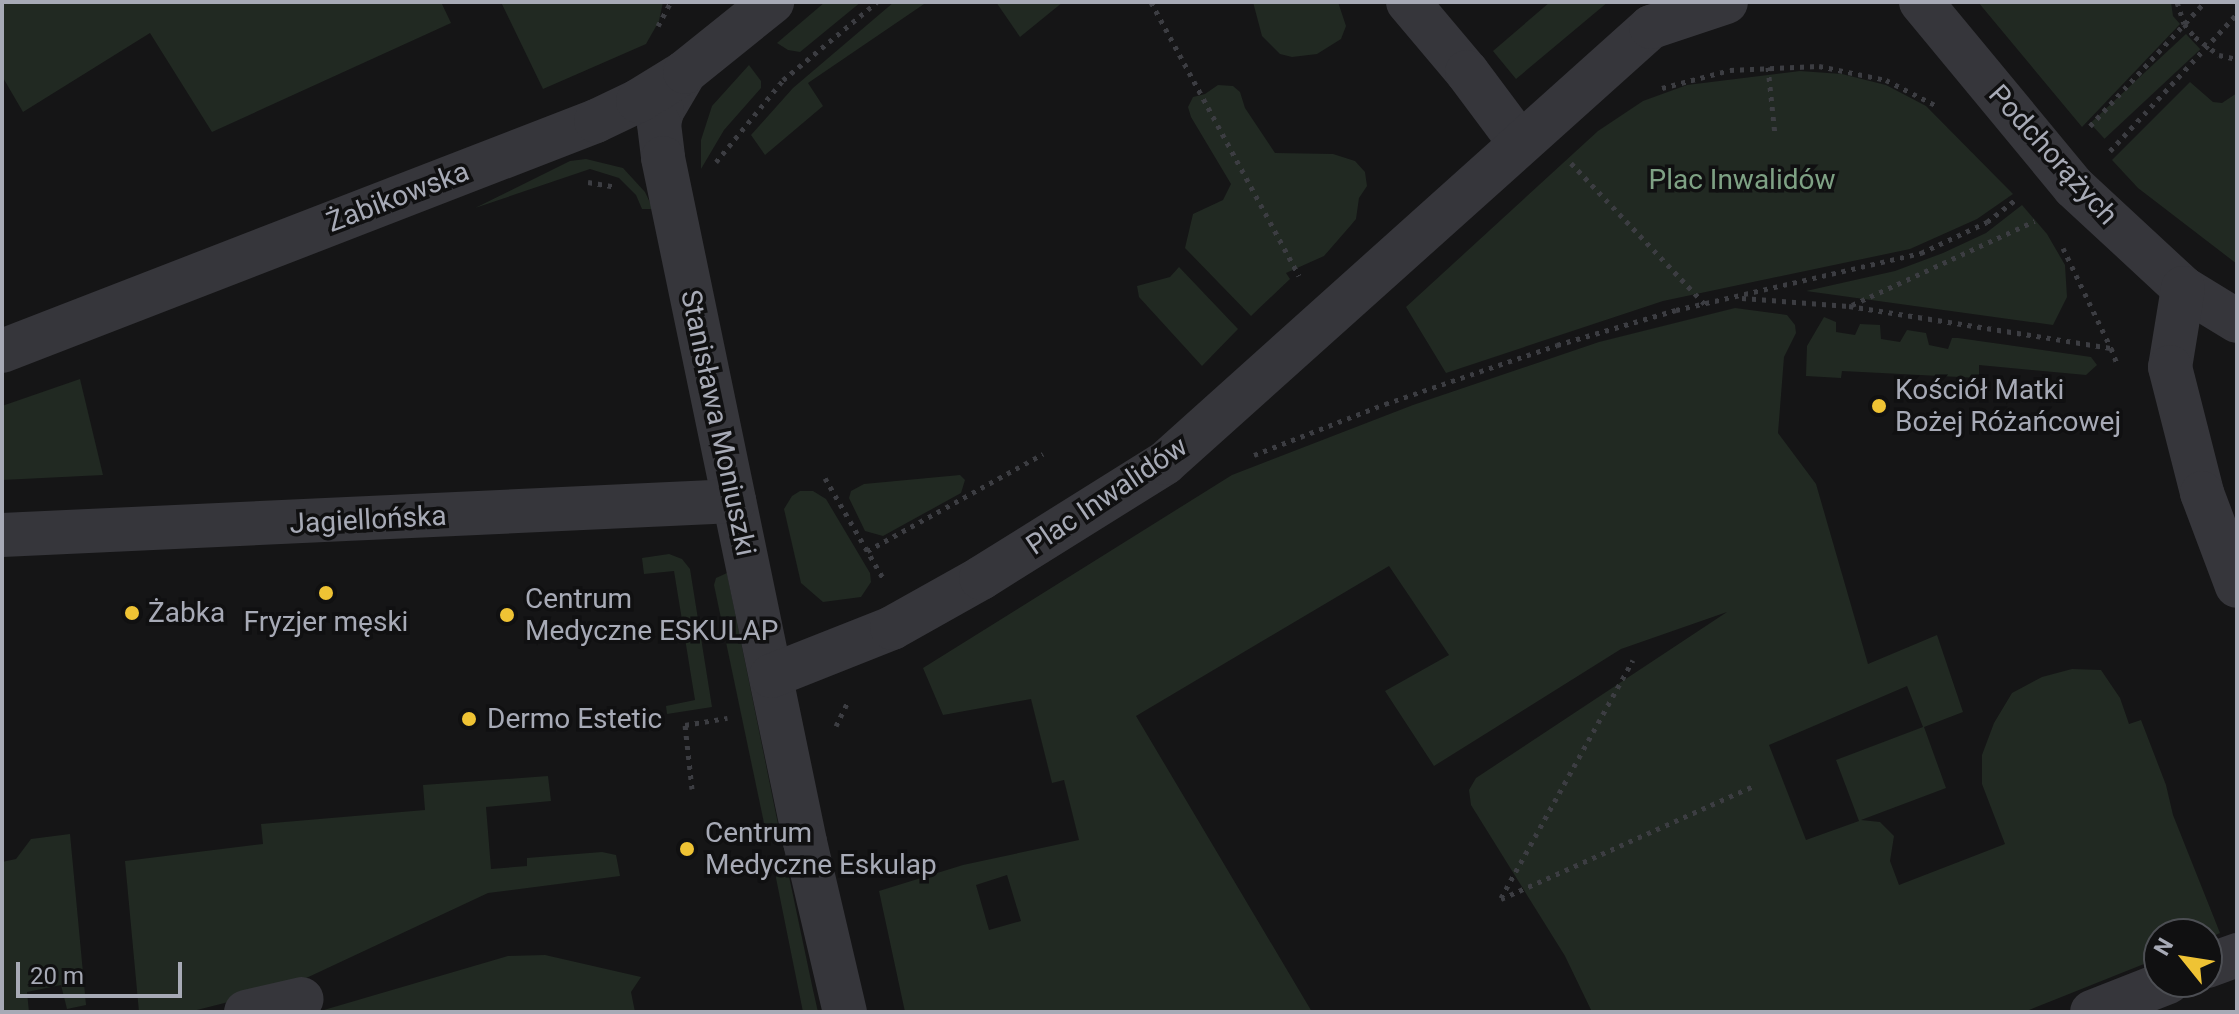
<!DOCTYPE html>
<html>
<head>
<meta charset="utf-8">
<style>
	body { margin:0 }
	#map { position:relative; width:2239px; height:1014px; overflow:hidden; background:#151516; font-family:Roboto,sans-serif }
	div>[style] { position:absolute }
	.green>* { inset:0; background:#212922; transform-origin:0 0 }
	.path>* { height:5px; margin-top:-2.5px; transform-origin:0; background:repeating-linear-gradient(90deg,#3c3d42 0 4px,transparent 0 10px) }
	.minor>* { height:44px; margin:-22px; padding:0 22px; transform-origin:22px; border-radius:22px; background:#36363b }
	.dots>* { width:22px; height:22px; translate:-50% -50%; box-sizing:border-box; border:4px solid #101011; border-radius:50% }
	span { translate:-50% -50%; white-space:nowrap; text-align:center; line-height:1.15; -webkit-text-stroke:7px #101011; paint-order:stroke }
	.street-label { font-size:28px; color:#a7aab6 }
	.park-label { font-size:28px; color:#7ea184 }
	.poi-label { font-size:28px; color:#a7aab6 }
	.left { translate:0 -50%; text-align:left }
	.frame { position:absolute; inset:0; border:4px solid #a7aab6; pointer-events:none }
	.north { position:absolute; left:2143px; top:918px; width:80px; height:80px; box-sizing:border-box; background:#101011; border:2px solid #4c4e53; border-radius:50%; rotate:300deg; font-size:22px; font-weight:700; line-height:32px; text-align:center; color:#a7aab6 }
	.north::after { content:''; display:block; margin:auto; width:28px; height:36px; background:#efc334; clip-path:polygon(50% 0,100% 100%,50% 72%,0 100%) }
	.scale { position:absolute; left:16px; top:962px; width:166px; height:36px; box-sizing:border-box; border:4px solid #a7aab6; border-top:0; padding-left:10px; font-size:24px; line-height:28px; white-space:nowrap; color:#a7aab6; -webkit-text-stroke:6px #101011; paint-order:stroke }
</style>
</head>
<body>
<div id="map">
	<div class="green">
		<div style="clip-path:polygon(2px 2px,441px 2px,451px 23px,212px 132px,150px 33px,23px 112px,2px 76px)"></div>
		<div style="clip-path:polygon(501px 2px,663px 2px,659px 21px,646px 44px,543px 89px)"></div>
		<div style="clip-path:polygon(825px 2px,861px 2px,800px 52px,788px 50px,777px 43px)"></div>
		<div style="clip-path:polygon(894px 2px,927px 2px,808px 83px,823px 106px,765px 155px,751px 135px,793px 88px)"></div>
		<div style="clip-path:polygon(996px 2px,1063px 2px,1020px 37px)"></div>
		<div style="clip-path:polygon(1253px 2px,1338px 2px,1346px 26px,1341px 39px,1317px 54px,1292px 57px,1280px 54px,1262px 36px)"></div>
		<div style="clip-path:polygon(1550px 2px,1608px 2px,1516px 79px,1493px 51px)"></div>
		<div style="clip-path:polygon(1978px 2px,2171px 2px,2173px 16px,2180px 24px,2082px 127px)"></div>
		<div style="left:2186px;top:34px;width:21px;height:131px;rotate:47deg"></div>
		<div style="clip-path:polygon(749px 65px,761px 81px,761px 88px,724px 130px,701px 169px,701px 140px,712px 106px)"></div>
		<div style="clip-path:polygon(1800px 71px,1842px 74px,1886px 85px,1926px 106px,2013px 194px,1977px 219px,1910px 249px,1663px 301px,1446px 373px,1406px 307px,1598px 131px,1643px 101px,1687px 85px)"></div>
		<div style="clip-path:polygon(2190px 82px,2213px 102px,2222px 103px,2237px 93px,2237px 264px,2138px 188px,2112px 160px)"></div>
		<div style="clip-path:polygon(1218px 85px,1233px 86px,1240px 92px,1245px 108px,1275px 153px,1333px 154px,1355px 161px,1365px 172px,1367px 186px,1359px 198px,1356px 219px,1351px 225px,1324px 256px,1286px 273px,1290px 279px,1251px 316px,1185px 248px,1193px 214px,1223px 200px,1231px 184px,1191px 117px,1188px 107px,1193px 97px,1205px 94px)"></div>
		<div style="clip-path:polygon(586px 159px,623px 168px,645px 192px,653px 209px,642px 209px,636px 195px,619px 178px,590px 169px,475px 208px,570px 161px)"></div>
		<div style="clip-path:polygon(2022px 205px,2047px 234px,2065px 265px,2067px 297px,2053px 325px,1806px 291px,1895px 271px,1943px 253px,1986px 233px)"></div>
		<div style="clip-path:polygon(1179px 267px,1238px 329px,1202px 366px,1139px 297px,1137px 286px,1170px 277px)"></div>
		<div style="clip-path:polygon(evenodd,1735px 308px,1787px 315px,1795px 325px,1796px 333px,1784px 357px,1778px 433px,1816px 484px,1868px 664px,1937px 635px,1963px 712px,1924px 727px,1946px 788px,1861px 820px,1880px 822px,1894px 836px,1890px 861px,1899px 885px,2005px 844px,1982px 784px,1982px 755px,1994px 723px,2012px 693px,2042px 677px,2072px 669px,2101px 670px,2120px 698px,2129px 724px,2141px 720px,2166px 785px,2173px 815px,2220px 933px,2207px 939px,2207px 934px,2159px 934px,2159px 958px,2024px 1012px,1592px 1012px,1565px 956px,1471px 805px,1469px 790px,1476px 778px,1727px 612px,1621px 649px,1434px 766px,1385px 691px,1449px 655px,1389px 566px,1136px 716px,1312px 1012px,905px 1012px,879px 891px,963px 865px,1079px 840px,1064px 780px,1052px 783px,1031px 699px,943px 715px,923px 668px,1232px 475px,1413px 405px,1599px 342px,1735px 308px,1907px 686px,1923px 727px,1836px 760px,1859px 821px,1806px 840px,1769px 745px,1907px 686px,1735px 308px,1007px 875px,1021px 921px,989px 930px,976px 885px,1007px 875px)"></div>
		<div style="clip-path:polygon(1824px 317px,1836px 322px,1836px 332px,1855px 335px,1860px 324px,1880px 325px,1881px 339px,1900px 342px,1907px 330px,1926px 333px,1929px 345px,1948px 349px,1952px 338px,1958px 338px,2091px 357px,2097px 365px,2086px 375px,1979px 365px,1979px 378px,1842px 371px,1841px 378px,1806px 376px,1807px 346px)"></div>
		<div style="clip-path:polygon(80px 379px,103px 475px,2px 480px,2px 406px)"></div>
		<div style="clip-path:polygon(960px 475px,965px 480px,961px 493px,883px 536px,865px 531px,849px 498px,851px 491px,864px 484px)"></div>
		<div style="clip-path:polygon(800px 491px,813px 491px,826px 499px,870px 573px,871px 582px,861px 597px,823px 602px,801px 583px,784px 509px,792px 496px)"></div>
		<div style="clip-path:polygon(669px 554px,682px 559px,690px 569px,712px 707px,667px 714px,666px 706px,695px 700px,674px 571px,644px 574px,642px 558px)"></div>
		<div style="clip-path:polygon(727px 573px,779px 829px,773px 830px,764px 823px,714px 585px,716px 578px)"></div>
		<div style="clip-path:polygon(548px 776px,551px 801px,486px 807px,491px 869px,527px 866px,527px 858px,602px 852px,616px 855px,620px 876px,488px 893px,287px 987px,189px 1012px,139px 1012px,125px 861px,263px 844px,261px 824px,425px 810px,423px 785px)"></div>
		<div style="clip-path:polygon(70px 834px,86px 1005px,67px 1009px,61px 985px,27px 992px,29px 1012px,2px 1012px,2px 862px,16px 859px,31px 839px)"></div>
		<div style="clip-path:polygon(786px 862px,813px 990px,818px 1012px,803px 1012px,776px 878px,778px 865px)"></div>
		<div style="clip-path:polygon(545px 955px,641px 977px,631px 992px,635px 1012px,317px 1012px,508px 956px)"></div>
	</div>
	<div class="path">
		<div style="left:1151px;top:2px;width:311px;rotate:61.6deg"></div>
		<div style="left:2177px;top:2px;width:23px;rotate:72deg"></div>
		<div style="left:2184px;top:24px;width:17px;rotate:50deg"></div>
		<div style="left:2195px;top:37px;width:30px;rotate:37deg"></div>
		<div style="left:2219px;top:55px;width:18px;rotate:13deg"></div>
		<div style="left:658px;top:26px;width:27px;rotate:-62deg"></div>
		<div style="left:1768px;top:67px;width:68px;rotate:84.1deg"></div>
		<div style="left:1662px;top:88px;width:70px;rotate:-14.8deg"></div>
		<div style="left:1730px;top:70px;width:89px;rotate:-2.6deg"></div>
		<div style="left:1819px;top:66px;width:68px;rotate:11.8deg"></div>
		<div style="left:1886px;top:80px;width:57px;rotate:27deg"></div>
		<div style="left:2090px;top:126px;width:169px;rotate:-47.2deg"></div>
		<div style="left:2110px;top:151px;width:187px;rotate:-47.2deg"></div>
		<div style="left:716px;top:162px;width:106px;rotate:-50.7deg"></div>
		<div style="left:783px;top:80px;width:122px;rotate:-39.7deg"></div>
		<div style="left:1571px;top:163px;width:195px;rotate:46.5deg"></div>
		<div style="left:588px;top:182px;width:29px;rotate:10deg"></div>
		<div style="left:2063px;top:248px;width:111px;rotate:64.4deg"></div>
		<div style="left:1742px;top:298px;width:107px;rotate:4.3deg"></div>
		<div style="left:1849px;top:306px;width:265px;rotate:9.1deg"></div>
		<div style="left:2111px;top:348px;width:17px;rotate:69deg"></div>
		<div style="left:1852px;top:305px;width:201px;rotate:-24.7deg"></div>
		<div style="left:1254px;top:455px;width:141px;rotate:-21.3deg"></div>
		<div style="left:1385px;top:404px;width:182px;rotate:-18.9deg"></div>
		<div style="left:1557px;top:345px;width:124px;rotate:-16.4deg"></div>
		<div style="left:1676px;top:310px;width:252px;rotate:-13.1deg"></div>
		<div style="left:1921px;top:253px;width:73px;rotate:-25.2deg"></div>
		<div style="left:1987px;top:222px;width:39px;rotate:-38deg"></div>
		<div style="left:825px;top:478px;width:116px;rotate:59.9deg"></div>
		<div style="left:867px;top:551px;width:201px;rotate:-28.9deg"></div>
		<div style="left:836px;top:726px;width:25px;rotate:-64deg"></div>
		<div style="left:692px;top:789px;width:64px;rotate:-96.2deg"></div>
		<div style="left:685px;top:725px;width:43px;rotate:-9.5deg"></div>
		<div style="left:1501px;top:898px;width:272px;rotate:-61deg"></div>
		<div style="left:1501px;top:899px;width:279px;rotate:-24.1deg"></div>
	</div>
	<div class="minor">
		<div style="left:1408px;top:2px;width:92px;rotate:49.9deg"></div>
		<div style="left:1467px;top:72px;width:89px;rotate:53.3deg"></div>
		<div style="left:1921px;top:2px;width:240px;rotate:50.4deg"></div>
		<div style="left:2074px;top:187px;width:149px;rotate:42.8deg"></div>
		<div style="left:2183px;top:288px;width:63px;rotate:31.4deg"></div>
		<div style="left:685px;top:72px;width:45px;rotate:120.5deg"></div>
		<div style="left:662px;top:111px;width:13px;rotate:103deg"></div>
		<div style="left:659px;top:124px;width:34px;rotate:83deg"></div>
		<div style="left:663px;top:158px;width:699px;rotate:78.27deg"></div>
		<div style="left:805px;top:842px;width:175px;rotate:76.8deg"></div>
		<div style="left:2183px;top:288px;width:80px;rotate:99.3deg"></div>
		<div style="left:2170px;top:367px;width:130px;rotate:75.7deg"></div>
		<div style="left:2202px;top:493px;width:99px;rotate:69.4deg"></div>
		<div style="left:2px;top:351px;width:637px;rotate:-21.17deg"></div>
		<div style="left:596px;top:121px;width:47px;rotate:-25.5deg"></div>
		<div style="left:638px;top:101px;width:55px;rotate:-31.7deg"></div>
		<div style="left:685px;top:72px;width:112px;rotate:-38.8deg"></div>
		<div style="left:2px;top:535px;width:733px;rotate:-2.66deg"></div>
		<div style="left:771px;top:676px;width:130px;rotate:-21.6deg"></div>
		<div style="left:892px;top:628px;width:102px;rotate:-29.3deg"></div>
		<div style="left:981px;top:578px;width:217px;rotate:-32deg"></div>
		<div style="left:1165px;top:463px;width:653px;rotate:-41.9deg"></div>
		<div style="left:1651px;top:27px;width:79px;rotate:-18.4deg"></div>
		<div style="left:2207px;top:966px;width:32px;rotate:-20deg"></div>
		<div style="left:246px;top:1012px;width:57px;rotate:-13.1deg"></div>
		<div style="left:2092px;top:1012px;width:82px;rotate:-21.5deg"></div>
	</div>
	<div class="dots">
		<div style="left:1879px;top:406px;background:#efc334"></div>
		<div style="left:326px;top:593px;background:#efc334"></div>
		<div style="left:132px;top:613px;background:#efc334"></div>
		<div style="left:507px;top:615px;background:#efc334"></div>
		<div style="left:469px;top:719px;background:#efc334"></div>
		<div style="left:687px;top:849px;background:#efc334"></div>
	</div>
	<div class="street-label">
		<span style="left:2053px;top:155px;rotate:48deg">Podchorążych</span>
		<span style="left:398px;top:197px;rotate:-21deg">Żabikowska</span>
		<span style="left:718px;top:423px;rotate:78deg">Stanisława Moniuszki</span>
		<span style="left:1107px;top:496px;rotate:-34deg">Plac Inwalidów</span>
		<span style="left:368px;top:520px;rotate:-3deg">Jagiellońska</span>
	</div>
	<div class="park-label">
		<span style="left:1742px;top:180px">Plac Inwalidów</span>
	</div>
	<div class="poi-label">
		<span class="left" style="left:1895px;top:406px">Kościół Matki<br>Bożej Różańcowej</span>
		<span class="left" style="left:525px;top:615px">Centrum<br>Medyczne ESKULAP</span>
		<span class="left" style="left:148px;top:613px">Żabka</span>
		<span style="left:326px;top:622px">Fryzjer męski</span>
		<span class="left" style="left:487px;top:719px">Dermo Estetic</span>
		<span class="left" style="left:705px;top:849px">Centrum<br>Medyczne Eskulap</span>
	</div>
	<div class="frame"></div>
	<div class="north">N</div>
	<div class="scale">20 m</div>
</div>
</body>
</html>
